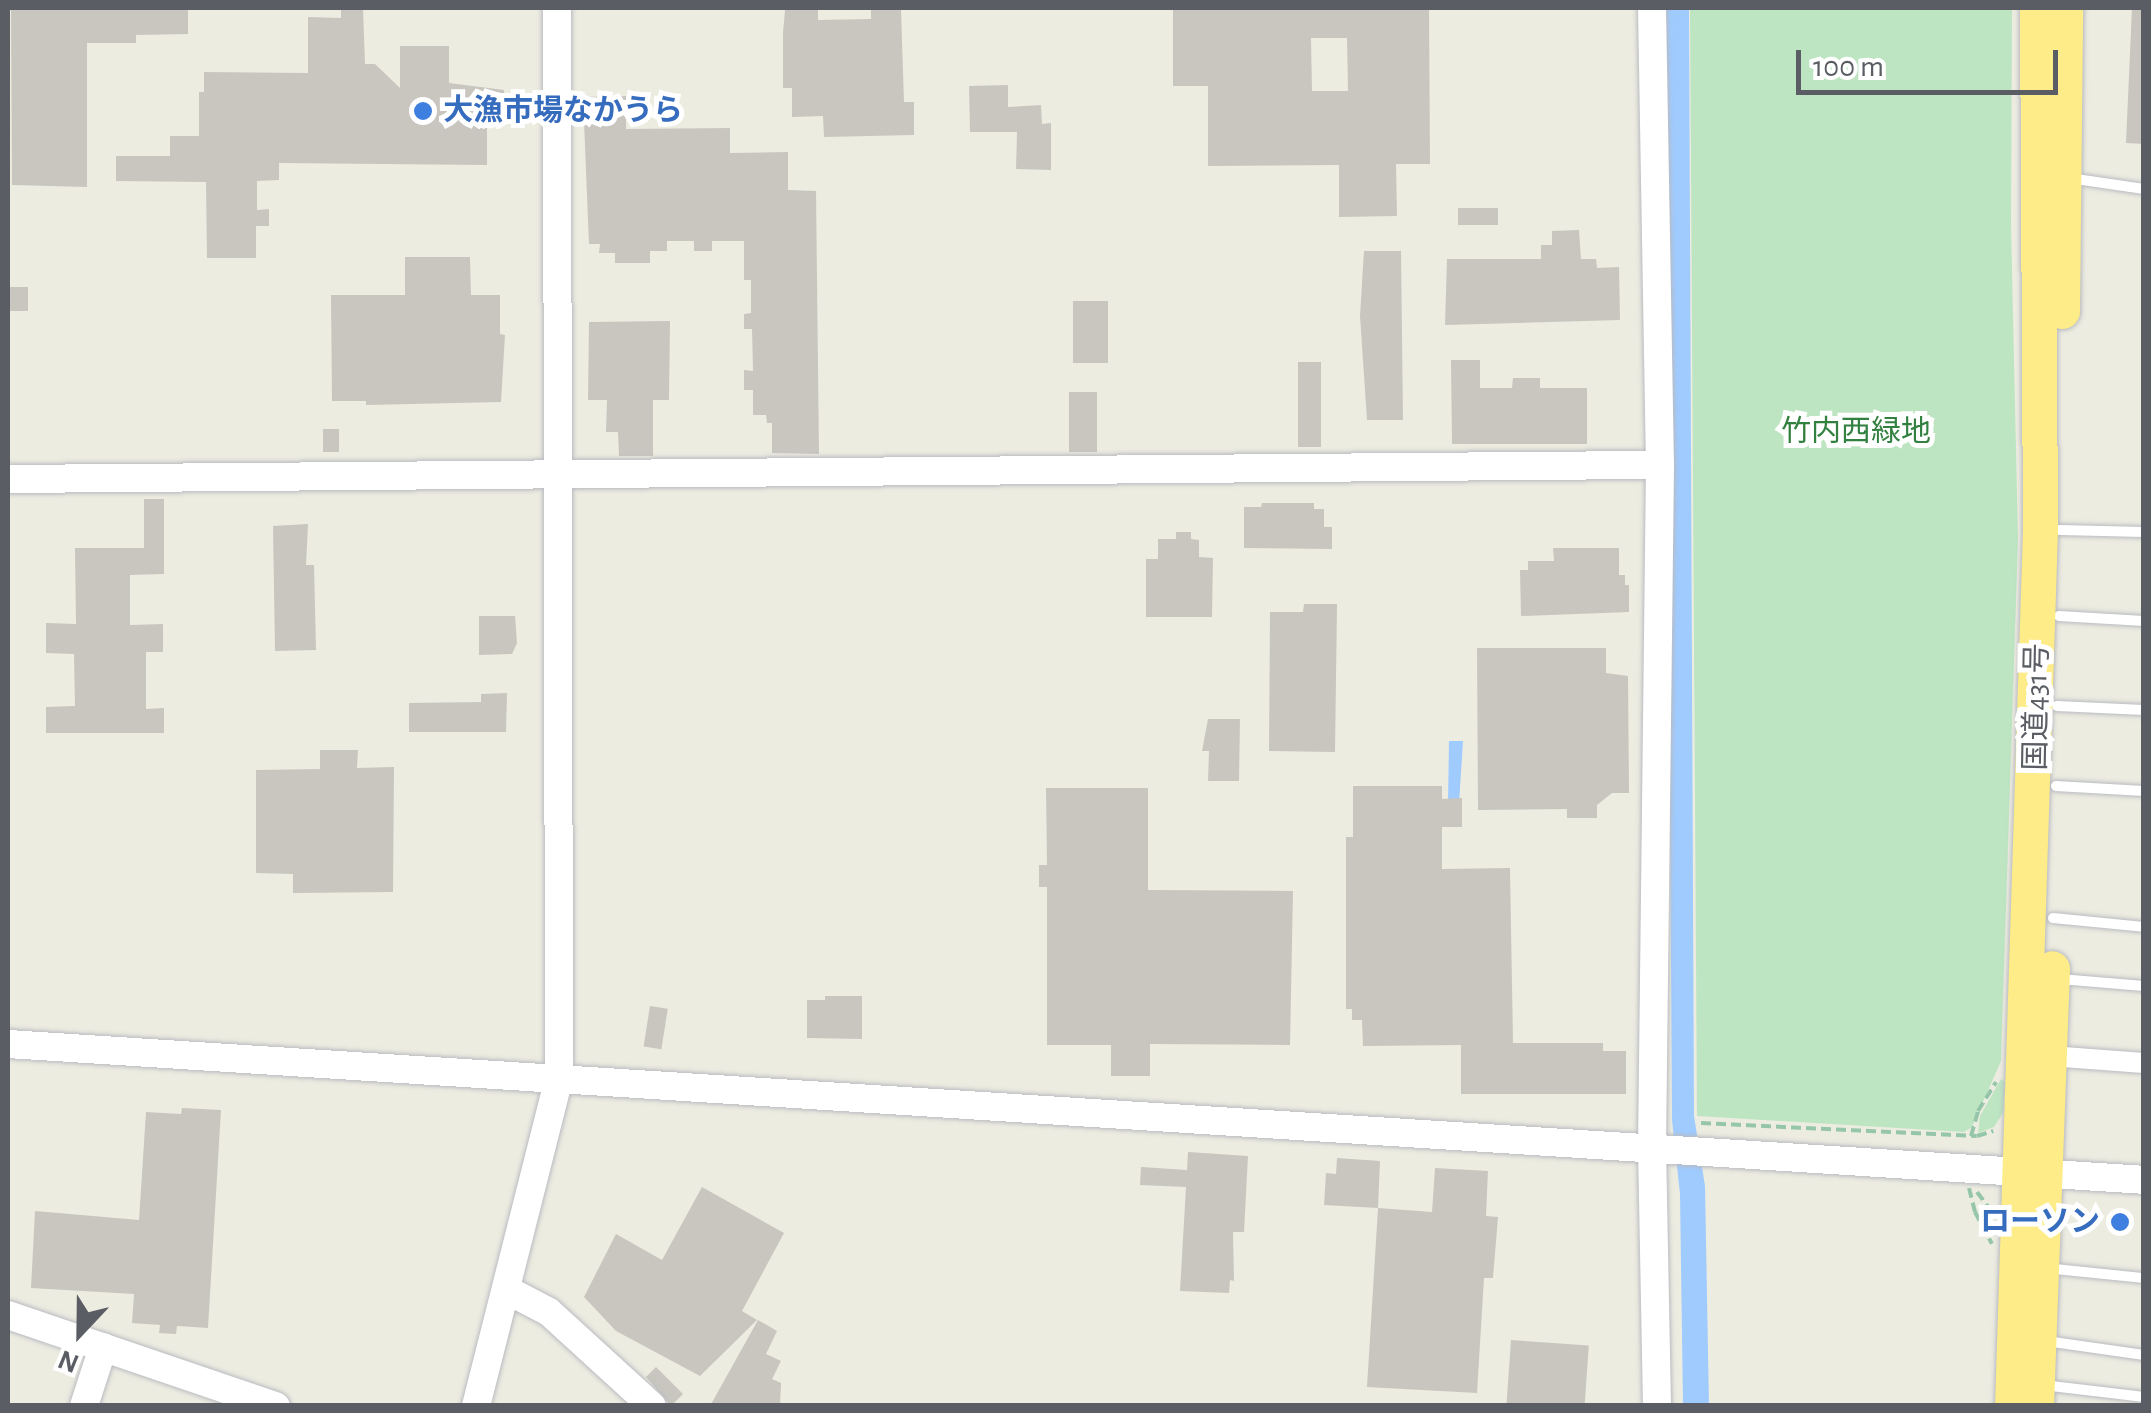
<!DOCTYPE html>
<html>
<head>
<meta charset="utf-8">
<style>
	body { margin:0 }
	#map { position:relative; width:2151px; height:1413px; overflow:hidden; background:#edece1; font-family:"Alegreya Sans","Noto Sans JP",sans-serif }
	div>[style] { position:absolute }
	.green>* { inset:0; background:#bde5c2 }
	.water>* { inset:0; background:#9fcbff }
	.building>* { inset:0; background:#c8c6bf; transform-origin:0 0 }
	.path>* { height:4px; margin-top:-2px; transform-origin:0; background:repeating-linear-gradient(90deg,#96c6aa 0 10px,transparent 0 15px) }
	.roads { filter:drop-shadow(0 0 2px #b9bbc1) drop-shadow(0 0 2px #b9bbc1) }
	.lane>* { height:10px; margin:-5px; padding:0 5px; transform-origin:5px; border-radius:5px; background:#fff }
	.street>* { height:20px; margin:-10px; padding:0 10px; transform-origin:10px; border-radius:10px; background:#fff }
	.secondary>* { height:28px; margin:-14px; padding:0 14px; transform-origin:14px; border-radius:14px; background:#fff }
	.highway>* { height:35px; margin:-17.5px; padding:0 17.5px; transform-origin:17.5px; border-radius:17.5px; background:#fdec88 }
	.dots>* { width:28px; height:28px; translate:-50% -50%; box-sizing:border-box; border:5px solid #fff; border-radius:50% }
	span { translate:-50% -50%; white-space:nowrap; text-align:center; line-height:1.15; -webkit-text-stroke:10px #fff; paint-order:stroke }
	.shop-label { font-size:30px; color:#366cbe; font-weight:700 }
	.left { translate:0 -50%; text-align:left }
	.right { translate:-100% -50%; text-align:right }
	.park-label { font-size:30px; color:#338140 }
	.street-label { font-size:30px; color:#5a5d63 }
	.frame { position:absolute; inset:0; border:10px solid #5a5d63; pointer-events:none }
	.north { position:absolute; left:30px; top:1283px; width:100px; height:100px; -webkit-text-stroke:8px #fff; paint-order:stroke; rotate:202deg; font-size:28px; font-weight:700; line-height:40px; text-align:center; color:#5a5d63 }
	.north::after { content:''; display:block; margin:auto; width:35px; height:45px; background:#5a5d63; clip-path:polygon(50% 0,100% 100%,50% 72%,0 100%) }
	.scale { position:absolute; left:1796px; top:50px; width:262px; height:45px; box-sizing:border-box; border:5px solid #5a5d63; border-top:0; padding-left:12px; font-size:30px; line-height:35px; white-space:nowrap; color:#5a5d63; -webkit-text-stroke:8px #fff; paint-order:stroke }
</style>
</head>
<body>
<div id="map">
	<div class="green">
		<div style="clip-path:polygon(1690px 8px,2012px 8px,2011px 224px,2018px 540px,2001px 1061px,1972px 1127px,1964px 1132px,1697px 1116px)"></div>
		<div style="clip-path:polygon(2001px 1079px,2005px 1082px,2003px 1113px,1994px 1127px,1978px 1133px,1980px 1116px)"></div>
	</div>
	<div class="water">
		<div style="clip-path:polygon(1665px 8px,1689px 8px,1694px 1116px,1705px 1186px,1709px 1406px,1683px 1405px,1680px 1194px,1672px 1120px)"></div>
		<div style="clip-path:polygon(1449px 741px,1463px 741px,1459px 804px,1448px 804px)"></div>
	</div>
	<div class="building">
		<div style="clip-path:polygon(11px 8px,188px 8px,188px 34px,136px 35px,136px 43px,87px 43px,87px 187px,12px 185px)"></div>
		<div style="clip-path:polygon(341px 8px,363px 8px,365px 64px,375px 64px,400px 88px,400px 46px,449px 46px,449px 83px,504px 90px,505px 105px,487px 113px,487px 165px,279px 163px,279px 180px,257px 181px,257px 210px,269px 209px,269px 226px,256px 226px,256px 258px,207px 258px,206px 182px,116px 181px,116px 156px,170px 156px,170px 136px,199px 136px,199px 92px,204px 92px,204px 72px,308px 73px,308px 17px,341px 18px)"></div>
		<div style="clip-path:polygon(791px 8px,818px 8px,818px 20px,871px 19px,871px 10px,901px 10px,904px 102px,914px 102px,914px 135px,824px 137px,823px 116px,792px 117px,792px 88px,783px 88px,783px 33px,785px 10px)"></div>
		<div style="clip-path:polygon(evenodd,1173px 8px,1429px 8px,1430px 164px,1396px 164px,1397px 216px,1339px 217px,1339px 165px,1208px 166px,1208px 86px,1173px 86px,1173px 8px,1311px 38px,1347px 38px,1348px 91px,1312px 91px,1311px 38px)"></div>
		<div style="clip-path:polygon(2132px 8px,2144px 8px,2144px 144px,2126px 143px)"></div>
		<div style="clip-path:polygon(1008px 85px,1008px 107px,1041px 105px,1042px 124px,1051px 123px,1051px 170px,1016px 169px,1017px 132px,970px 132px,969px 86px)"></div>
		<div style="clip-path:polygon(626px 96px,626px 129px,730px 128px,730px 153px,788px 152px,788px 190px,816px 191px,819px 454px,772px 453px,772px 423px,767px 423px,766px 415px,753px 415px,753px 390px,744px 390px,744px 370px,753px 371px,752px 329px,744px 329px,744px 314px,751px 313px,751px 280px,744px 280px,744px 241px,712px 241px,712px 251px,694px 251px,694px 241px,667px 241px,667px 251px,650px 251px,650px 263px,615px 263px,615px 253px,599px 253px,600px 244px,589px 244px,583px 97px)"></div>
		<div style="left:1458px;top:208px;width:40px;height:17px"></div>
		<div style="clip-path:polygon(1579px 230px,1581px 259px,1596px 259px,1597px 268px,1619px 267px,1620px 320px,1445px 325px,1447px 259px,1541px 259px,1541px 245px,1552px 245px,1552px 231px)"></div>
		<div style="clip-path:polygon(1364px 251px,1401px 251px,1403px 420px,1367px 420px,1360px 316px)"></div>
		<div style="clip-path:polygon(405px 257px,470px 257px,471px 295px,500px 295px,500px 334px,505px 335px,501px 402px,366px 405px,366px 401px,332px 401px,331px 295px,405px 295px)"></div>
		<div style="left:28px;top:287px;width:24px;height:20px;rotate:90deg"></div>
		<div style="left:1073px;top:301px;width:35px;height:62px"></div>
		<div style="clip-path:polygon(670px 321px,669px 400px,653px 400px,653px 456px,619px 456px,618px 432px,606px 432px,607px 400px,588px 400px,589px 322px)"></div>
		<div style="clip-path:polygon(1451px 360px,1480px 360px,1480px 388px,1512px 388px,1513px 378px,1540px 378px,1540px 388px,1587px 388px,1587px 444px,1452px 444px)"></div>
		<div style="left:1298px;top:362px;width:23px;height:85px"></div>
		<div style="left:1069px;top:392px;width:28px;height:60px"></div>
		<div style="left:323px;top:429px;width:16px;height:23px"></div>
		<div style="clip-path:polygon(144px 499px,164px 499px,164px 574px,130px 575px,130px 625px,163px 624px,163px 652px,146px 652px,146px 709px,164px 708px,164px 733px,46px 733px,46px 707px,75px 706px,74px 654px,46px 653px,46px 623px,76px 624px,75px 548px,144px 548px)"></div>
		<div style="clip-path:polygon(1262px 503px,1314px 503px,1314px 509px,1324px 509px,1324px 527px,1332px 527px,1332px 549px,1244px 548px,1244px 507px,1261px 507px)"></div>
		<div style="clip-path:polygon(308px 524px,306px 565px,314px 565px,316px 650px,275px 651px,273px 526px)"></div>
		<div style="clip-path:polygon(1176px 532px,1191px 532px,1191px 539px,1199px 540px,1199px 557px,1213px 558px,1212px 617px,1146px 617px,1146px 559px,1158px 559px,1158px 539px,1176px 539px)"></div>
		<div style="clip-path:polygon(1553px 548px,1619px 548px,1619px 575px,1625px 575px,1625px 585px,1629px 585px,1629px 612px,1521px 616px,1520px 570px,1528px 570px,1528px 561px,1554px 561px)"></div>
		<div style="clip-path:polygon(1304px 604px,1337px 604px,1335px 752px,1269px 751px,1270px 612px,1303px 612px)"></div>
		<div style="clip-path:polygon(479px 616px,515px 616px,517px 643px,512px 654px,479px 655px)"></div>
		<div style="clip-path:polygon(1477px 648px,1606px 648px,1606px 673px,1628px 676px,1629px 793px,1612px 793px,1597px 805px,1597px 818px,1567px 818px,1567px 809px,1478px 810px)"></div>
		<div style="clip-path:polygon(507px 693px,506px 732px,409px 732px,409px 703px,481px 702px,481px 694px)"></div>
		<div style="clip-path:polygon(1208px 719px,1240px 719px,1239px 781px,1208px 781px,1209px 751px,1202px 751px)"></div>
		<div style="clip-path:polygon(320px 750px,358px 750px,357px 768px,394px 767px,393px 892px,293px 893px,293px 874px,256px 873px,256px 770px,320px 769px)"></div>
		<div style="clip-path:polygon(1353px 786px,1442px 786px,1442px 799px,1462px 798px,1462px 827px,1442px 827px,1442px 869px,1510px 868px,1513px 1043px,1603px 1043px,1603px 1051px,1626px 1051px,1626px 1094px,1461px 1094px,1461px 1045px,1363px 1046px,1362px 1020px,1352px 1020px,1352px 1009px,1346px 1009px,1346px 837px,1353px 837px)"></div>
		<div style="clip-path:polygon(1046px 788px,1148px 788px,1148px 890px,1293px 891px,1290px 1045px,1150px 1044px,1150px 1076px,1111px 1076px,1111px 1045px,1047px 1045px,1047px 887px,1039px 887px,1039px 865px,1047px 865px)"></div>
		<div style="clip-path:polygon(825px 996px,862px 996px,862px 1039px,807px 1038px,807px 1000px,825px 1000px)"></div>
		<div style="left:650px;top:1006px;width:18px;height:41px;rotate:9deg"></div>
		<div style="clip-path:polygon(182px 1108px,221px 1110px,208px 1328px,177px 1326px,176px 1334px,159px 1333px,160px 1325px,132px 1323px,134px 1294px,31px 1288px,35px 1211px,139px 1220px,146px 1112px,181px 1114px)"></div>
		<div style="clip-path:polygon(1188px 1152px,1248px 1156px,1244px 1232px,1233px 1232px,1234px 1281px,1230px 1280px,1229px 1293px,1180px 1291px,1186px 1187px,1140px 1185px,1141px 1167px,1187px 1170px)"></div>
		<div style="clip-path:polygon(1337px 1158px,1380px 1161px,1378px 1208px,1324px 1205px,1326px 1173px,1336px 1174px)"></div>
		<div style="clip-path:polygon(1435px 1168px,1488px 1171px,1486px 1216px,1498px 1217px,1493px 1278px,1484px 1278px,1477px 1393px,1367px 1387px,1378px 1208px,1432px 1212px)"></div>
		<div style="clip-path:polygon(702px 1187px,784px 1233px,742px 1311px,757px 1320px,700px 1376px,616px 1331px,584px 1297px,616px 1234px,662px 1260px)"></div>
		<div style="clip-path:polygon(758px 1320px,777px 1331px,766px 1354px,781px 1361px,772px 1379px,781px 1383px,780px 1406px,710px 1406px)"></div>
		<div style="left:1511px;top:1340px;width:78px;height:66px;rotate:4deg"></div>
		<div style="clip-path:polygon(656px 1367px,683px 1394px,671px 1406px,646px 1377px)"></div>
	</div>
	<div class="path">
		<div style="left:1701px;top:1123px;width:276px;rotate:2.7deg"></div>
		<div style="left:1977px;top:1136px;width:17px;rotate:-17deg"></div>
		<div style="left:1971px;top:1136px;width:26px;rotate:-74deg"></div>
		<div style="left:1978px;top:1111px;width:34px;rotate:-58deg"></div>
		<div style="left:1969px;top:1188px;width:25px;rotate:76deg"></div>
		<div style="left:1975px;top:1212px;width:36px;rotate:62deg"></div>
		<div style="left:1977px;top:1192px;width:25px;rotate:53deg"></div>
	</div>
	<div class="roads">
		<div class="lane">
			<div style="left:2069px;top:178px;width:76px;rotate:8.3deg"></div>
			<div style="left:2060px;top:530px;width:84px;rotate:1.4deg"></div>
			<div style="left:2059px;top:616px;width:85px;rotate:3.4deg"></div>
			<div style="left:2057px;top:706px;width:87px;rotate:2.6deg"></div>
			<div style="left:2056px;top:786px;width:88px;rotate:3.3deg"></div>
			<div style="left:2053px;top:918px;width:91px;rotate:5.6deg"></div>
			<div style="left:2060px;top:979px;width:84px;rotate:4.8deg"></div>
			<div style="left:2045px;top:1268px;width:100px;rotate:5.8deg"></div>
			<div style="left:2046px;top:1341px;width:99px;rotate:8.1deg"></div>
			<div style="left:2043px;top:1385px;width:102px;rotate:6.8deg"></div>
		</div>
		<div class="street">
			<div style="left:2050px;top:1056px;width:94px;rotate:4.3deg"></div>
		</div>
		<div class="secondary">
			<div style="left:1652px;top:8px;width:457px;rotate:89deg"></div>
			<div style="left:1660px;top:465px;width:681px;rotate:90.67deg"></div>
			<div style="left:1652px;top:1146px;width:260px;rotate:88.9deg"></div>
			<div style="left:8px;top:479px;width:1652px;rotate:-0.49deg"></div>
			<div style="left:8px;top:1044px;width:2140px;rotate:3.64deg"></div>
			<div style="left:507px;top:1290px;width:47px;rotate:27.6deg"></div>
			<div style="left:549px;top:1312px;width:139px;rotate:42.4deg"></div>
			<div style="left:8px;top:1315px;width:283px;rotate:18.8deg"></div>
			<div style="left:84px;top:1406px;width:62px;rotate:-72.1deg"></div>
			<div style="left:476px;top:1406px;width:338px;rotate:-75.8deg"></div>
			<div style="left:559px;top:1078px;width:1070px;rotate:-90.11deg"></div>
		</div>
		<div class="highway">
			<div style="left:2062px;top:311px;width:303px;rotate:-89.4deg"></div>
			<div style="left:2012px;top:1406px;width:876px;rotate:-88.17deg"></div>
			<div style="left:2040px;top:530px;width:522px;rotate:-90.33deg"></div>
			<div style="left:2036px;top:1406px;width:438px;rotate:-87.9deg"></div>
		</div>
	</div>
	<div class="dots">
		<div style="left:423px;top:111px;background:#3f7fe0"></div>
		<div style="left:2120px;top:1222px;background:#3f7fe0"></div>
	</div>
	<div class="shop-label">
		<span class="left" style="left:443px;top:111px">大漁市場なかうら</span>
		<span class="right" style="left:2100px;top:1222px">ローソン</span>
	</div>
	<div class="park-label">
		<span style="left:1856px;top:432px">竹内西緑地</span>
	</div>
	<div class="street-label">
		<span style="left:2037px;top:707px;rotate:-89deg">国道431号</span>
	</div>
	<div class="frame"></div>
	<div class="north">N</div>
	<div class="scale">100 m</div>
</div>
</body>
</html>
